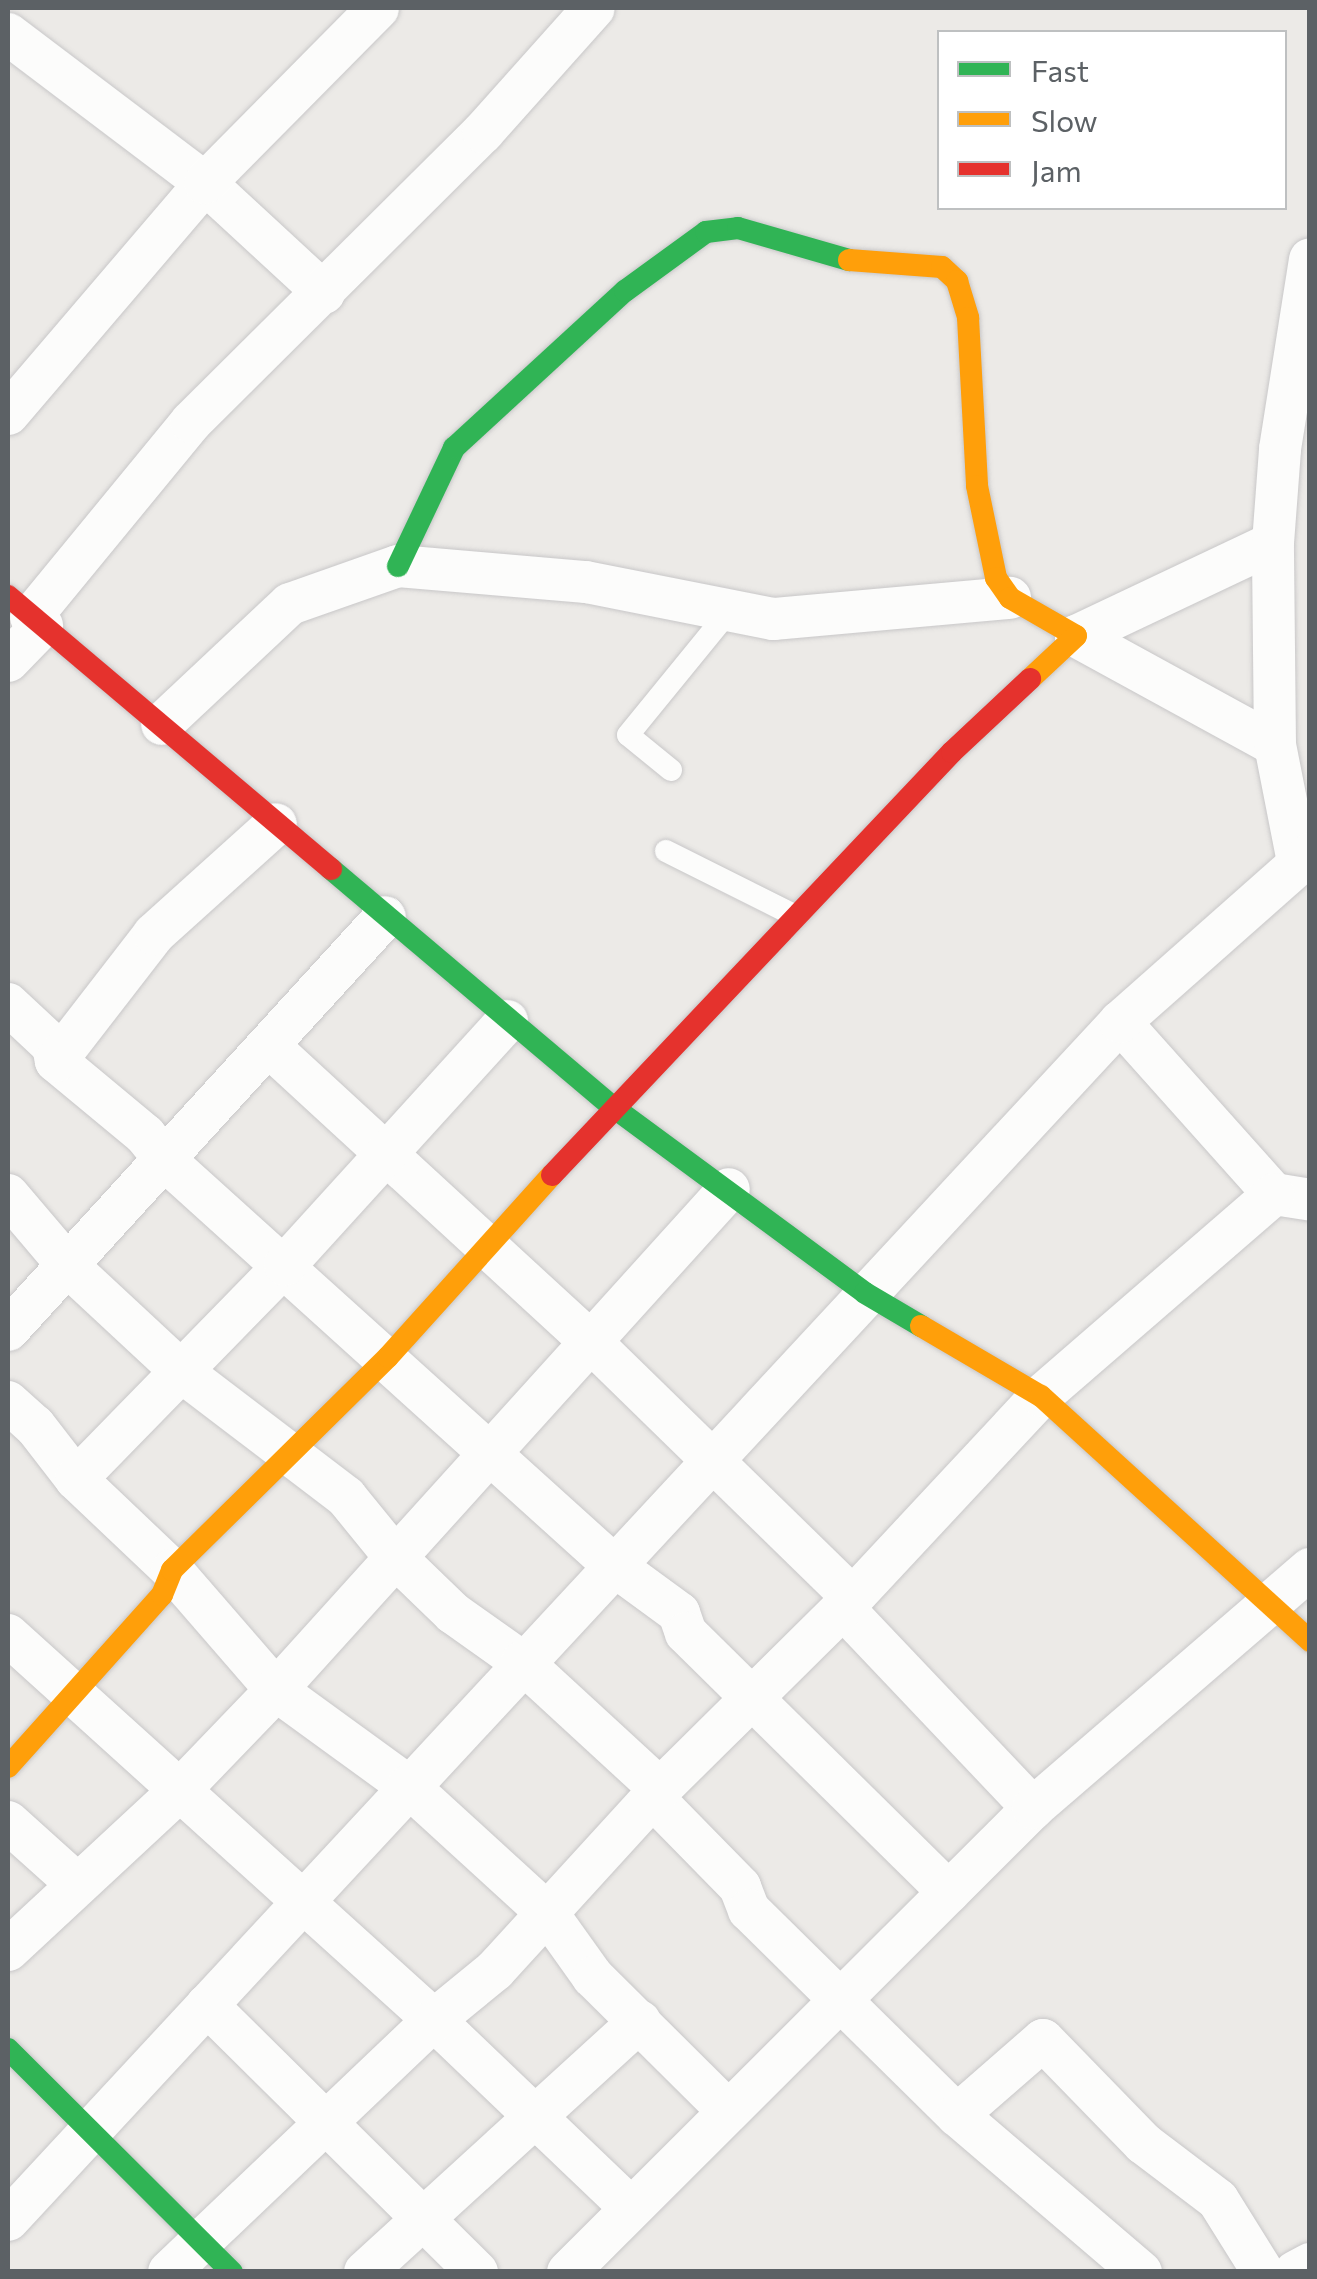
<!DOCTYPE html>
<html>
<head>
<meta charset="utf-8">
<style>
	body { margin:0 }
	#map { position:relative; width:1317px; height:2279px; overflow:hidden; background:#eceae7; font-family:Commissioner,sans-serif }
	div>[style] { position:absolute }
	.roads { filter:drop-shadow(0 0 2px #c8c7c8) drop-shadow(0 0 2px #c8c7c8) }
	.lane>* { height:22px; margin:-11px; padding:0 11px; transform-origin:11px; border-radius:11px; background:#fcfcfb }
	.street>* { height:42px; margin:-21px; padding:0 21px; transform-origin:21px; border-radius:21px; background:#fcfcfb }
	.fast>* { height:22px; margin:-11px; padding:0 11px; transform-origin:11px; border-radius:11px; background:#30b455 }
	.slow>* { height:22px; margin:-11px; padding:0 11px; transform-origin:11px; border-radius:11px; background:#ff9f0a }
	.jam>* { height:22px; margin:-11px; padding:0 11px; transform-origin:11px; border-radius:11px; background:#e5322d }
	span { translate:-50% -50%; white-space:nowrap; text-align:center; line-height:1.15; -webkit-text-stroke:10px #fff; paint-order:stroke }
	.frame { position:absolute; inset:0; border:10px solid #5c6165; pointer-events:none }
	.legend { position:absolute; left:937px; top:30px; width:350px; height:180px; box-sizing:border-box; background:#fff; border:2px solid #bec0c1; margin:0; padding:12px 18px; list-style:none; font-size:30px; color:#5c6165 }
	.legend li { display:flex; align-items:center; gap:20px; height:50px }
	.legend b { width:50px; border:2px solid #bec0c1 }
</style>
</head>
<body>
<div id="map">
	<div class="roads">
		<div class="lane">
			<div style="left:671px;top:770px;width:55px;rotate:-140.9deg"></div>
			<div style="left:628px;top:735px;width:160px;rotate:-50.8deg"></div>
			<div style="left:666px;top:851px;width:145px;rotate:26.6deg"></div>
		</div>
		<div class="street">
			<div style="left:8px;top:34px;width:247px;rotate:37.1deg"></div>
			<div style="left:205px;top:183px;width:162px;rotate:42.7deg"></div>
			<div style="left:8px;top:414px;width:304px;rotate:-49.5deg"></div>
			<div style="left:205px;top:183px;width:246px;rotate:-45.3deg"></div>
			<div style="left:1273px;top:543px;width:218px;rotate:154.7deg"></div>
			<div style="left:1076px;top:636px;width:227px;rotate:28.7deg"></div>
			<div style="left:31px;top:617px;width:252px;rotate:-50.6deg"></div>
			<div style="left:191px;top:422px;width:412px;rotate:-44.8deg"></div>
			<div style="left:483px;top:132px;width:166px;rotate:-48.2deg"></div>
			<div style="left:8px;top:661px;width:49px;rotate:-45.8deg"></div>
			<div style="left:162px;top:724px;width:175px;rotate:-43.2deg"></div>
			<div style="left:290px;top:604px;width:114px;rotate:-19.4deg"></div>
			<div style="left:398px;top:566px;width:189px;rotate:4.9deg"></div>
			<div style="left:586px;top:582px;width:191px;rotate:11.2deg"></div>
			<div style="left:773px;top:619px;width:238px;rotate:-5.1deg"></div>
			<div style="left:1298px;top:862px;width:119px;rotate:-101.1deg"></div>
			<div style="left:1275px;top:745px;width:202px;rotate:-90.6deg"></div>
			<div style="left:1273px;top:543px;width:94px;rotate:-85.7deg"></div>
			<div style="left:1280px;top:449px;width:192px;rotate:-81deg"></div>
			<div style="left:8px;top:1004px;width:62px;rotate:43deg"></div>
			<div style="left:53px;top:1046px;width:15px;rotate:79deg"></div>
			<div style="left:56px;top:1061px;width:116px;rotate:39.7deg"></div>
			<div style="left:145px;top:1135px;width:35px;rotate:51deg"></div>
			<div style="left:167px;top:1162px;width:600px;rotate:42.09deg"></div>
			<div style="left:612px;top:1564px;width:83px;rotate:36.2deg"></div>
			<div style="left:679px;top:1613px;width:21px;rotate:71deg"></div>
			<div style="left:686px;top:1633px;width:369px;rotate:44.6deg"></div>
			<div style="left:1120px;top:1022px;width:231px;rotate:48.2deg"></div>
			<div style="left:1274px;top:1194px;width:36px;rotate:9deg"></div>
			<div style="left:271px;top:1048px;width:437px;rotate:42.6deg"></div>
			<div style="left:593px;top:1344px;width:363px;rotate:44.3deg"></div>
			<div style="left:56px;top:1061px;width:160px;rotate:-52.3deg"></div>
			<div style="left:154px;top:934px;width:164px;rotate:-42deg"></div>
			<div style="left:8px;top:1195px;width:94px;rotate:49.7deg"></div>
			<div style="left:69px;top:1267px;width:154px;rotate:42.9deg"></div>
			<div style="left:182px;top:1372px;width:206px;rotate:37.3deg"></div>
			<div style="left:346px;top:1497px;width:77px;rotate:50.8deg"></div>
			<div style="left:395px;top:1557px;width:81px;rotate:44deg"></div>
			<div style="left:453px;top:1613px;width:85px;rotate:35.4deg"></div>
			<div style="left:522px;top:1662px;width:188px;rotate:42.6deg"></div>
			<div style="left:8px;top:1330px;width:559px;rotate:-47.61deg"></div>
			<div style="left:8px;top:1402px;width:36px;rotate:42deg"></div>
			<div style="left:35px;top:1426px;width:67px;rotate:52.3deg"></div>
			<div style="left:76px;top:1479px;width:132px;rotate:43.5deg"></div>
			<div style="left:172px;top:1570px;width:159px;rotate:49.1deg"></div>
			<div style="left:276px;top:1690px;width:163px;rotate:36deg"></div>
			<div style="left:408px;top:1786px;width:190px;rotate:42.4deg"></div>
			<div style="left:548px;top:1914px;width:77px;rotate:54.5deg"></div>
			<div style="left:593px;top:1977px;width:189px;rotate:44.8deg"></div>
			<div style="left:76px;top:1479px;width:299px;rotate:-45.7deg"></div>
			<div style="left:285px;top:1265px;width:330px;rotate:-47.7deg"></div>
			<div style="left:843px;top:1608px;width:276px;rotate:46.5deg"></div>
			<div style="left:8px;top:1635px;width:574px;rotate:42.11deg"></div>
			<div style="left:434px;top:2020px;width:272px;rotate:43.7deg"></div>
			<div style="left:652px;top:1797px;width:126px;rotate:45.6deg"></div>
			<div style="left:740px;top:1887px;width:25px;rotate:69deg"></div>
			<div style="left:749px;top:1910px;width:292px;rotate:44.6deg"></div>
			<div style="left:957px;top:2115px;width:242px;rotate:40.5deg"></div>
			<div style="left:8px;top:1822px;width:91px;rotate:41.9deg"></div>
			<div style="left:8px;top:1950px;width:232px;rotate:-42.9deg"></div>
			<div style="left:178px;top:1792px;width:141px;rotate:-46.1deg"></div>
			<div style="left:276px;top:1690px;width:675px;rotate:-47.88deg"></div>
			<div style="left:207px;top:2005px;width:380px;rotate:44.7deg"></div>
			<div style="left:957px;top:2115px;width:114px;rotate:-41.1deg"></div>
			<div style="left:1043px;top:2040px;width:144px;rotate:45.8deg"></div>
			<div style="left:1143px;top:2143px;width:94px;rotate:37.2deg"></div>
			<div style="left:1218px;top:2200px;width:85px;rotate:58deg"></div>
			<div style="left:8px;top:2220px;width:1635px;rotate:-47.13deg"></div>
			<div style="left:1120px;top:1022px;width:254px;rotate:-41.5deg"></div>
			<div style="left:169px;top:2272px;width:366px;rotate:-43.6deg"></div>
			<div style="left:434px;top:2020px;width:79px;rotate:-39.3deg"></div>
			<div style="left:495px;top:1970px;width:245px;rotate:-47.6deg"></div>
			<div style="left:660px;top:1789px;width:257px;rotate:-44.7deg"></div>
			<div style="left:843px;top:1608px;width:290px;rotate:-47deg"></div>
			<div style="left:1041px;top:1396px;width:308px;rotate:-40.9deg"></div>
			<div style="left:365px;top:2272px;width:372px;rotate:-42.4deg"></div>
			<div style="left:568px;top:2272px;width:657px;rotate:-44.94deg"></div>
			<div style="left:1033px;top:1808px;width:366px;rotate:-40.8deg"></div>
			<div style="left:1295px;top:2272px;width:17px;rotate:-28deg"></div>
		</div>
		<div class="fast">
			<div style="left:398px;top:566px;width:131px;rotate:-64.6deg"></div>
			<div style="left:454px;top:448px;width:232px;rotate:-42.6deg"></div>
			<div style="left:625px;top:291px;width:100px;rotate:-36.1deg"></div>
			<div style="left:706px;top:232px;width:32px;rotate:-7deg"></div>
			<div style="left:738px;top:228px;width:116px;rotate:16.1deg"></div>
			<div style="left:331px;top:869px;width:369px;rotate:40.2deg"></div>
			<div style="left:613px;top:1107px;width:313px;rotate:36.4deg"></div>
			<div style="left:865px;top:1293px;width:65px;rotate:30.5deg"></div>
			<div style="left:8px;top:2049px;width:316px;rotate:44.9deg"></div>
		</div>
		<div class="slow">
			<div style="left:849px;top:260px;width:93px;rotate:4.3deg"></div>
			<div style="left:942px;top:267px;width:21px;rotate:43deg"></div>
			<div style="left:957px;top:281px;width:39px;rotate:73deg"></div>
			<div style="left:968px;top:318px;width:168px;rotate:86.9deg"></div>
			<div style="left:977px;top:486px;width:94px;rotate:78.3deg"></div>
			<div style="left:996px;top:578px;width:24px;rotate:55deg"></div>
			<div style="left:1010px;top:598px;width:76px;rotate:29.9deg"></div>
			<div style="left:1076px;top:636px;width:63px;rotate:136.9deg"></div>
			<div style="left:921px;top:1326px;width:139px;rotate:30.3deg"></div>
			<div style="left:1041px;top:1396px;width:364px;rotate:42.3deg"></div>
			<div style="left:8px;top:1767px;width:231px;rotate:-48.2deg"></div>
			<div style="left:162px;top:1595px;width:27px;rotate:-68deg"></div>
			<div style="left:172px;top:1570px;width:303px;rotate:-44.6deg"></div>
			<div style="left:388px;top:1357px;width:245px;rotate:-48deg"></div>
		</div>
		<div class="jam">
			<div style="left:8px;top:596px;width:423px;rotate:40.2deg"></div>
			<div style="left:552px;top:1175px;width:582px;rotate:-46.6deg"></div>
			<div style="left:952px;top:752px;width:107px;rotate:-43.1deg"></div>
		</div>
	</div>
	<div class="frame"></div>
	<ul class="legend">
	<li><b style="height:12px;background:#30b455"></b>Fast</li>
	<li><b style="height:12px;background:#ff9f0a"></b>Slow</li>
	<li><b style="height:12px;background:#e5322d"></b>Jam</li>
	</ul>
</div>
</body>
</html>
